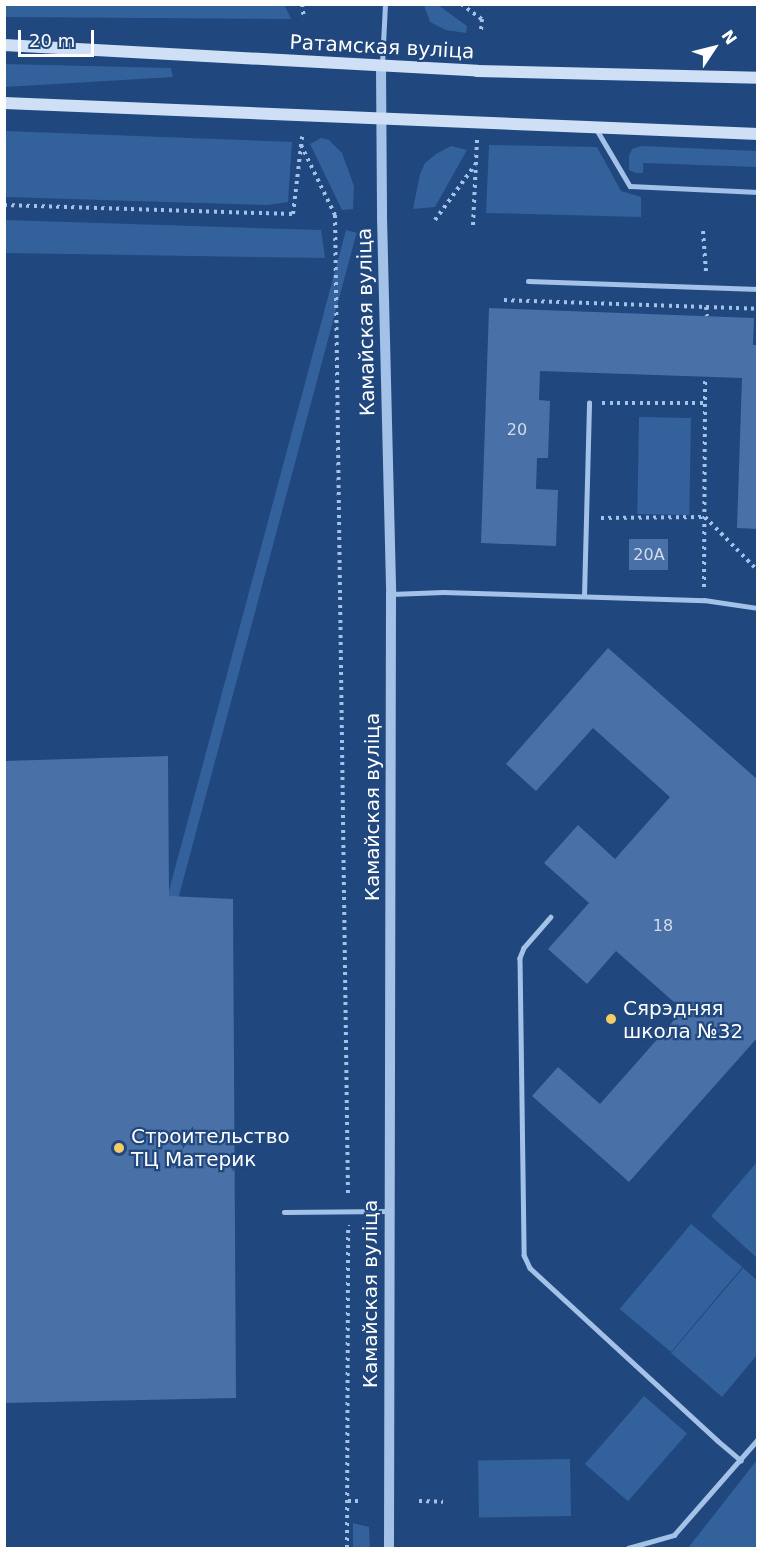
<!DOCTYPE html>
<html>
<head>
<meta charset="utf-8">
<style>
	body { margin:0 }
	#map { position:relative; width:762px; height:1553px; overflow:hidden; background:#20477e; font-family:"DejaVu Sans",sans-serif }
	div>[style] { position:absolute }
	.green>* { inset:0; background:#33619c; transform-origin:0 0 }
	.building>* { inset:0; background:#4971a7; transform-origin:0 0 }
	.path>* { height:4px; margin-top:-2px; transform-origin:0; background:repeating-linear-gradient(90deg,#a4c1e7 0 3px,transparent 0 7.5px) }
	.service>* { height:4.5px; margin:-2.25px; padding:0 2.25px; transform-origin:2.25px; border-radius:2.25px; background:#a4c1e7 }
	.tertiary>* { height:10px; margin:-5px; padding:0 5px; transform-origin:5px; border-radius:5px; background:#a4c1e7 }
	.secondary>* { height:12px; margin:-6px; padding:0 6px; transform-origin:6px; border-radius:6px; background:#cedff6 }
	.dots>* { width:16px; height:16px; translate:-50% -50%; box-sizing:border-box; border:3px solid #20477e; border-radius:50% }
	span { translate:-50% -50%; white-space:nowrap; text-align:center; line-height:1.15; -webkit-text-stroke:4.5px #20477e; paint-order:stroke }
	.number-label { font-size:16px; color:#d2dce9 }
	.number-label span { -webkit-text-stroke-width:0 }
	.street-label { font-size:20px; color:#fff }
	.poi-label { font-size:20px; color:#fff }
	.left { translate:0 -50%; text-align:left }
	.frame { position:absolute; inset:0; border:6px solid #fff; pointer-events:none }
	.north { position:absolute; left:684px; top:18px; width:60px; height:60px; -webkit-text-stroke:4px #20477e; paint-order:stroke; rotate:55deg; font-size:16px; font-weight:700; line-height:24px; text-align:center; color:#fff }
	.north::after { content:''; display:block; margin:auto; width:21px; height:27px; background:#fff; clip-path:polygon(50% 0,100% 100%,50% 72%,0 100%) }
	.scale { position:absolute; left:18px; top:30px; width:76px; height:27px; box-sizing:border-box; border:3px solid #fff; border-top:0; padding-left:8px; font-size:18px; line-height:21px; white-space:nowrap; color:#fff; -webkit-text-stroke:4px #20477e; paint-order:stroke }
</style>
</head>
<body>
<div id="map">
	<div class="green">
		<div style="clip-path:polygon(5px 4px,284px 4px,291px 19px,5px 17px)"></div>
		<div style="clip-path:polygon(424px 5px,438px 5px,467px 26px,466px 33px,446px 30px,430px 22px)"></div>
		<div style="clip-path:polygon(5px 64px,171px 68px,173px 77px,5px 87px)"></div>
		<div style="clip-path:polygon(5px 131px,292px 142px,288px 202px,268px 205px,5px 197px)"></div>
		<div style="clip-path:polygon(321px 138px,329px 140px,342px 153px,354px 186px,353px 209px,342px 210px,310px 144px)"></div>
		<div style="clip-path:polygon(489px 145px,597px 147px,621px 191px,641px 197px,641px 217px,486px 213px)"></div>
		<div style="clip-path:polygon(451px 146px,467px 150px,435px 207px,413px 209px,420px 174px,425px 163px,436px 154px)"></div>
		<div style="clip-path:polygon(641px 146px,757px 151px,757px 167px,643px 163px,643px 173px,636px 173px,629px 170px,629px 156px,632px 149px)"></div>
		<div style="clip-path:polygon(5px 220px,321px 230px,325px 258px,5px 253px)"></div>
		<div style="left:346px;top:230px;width:11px;height:970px;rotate:15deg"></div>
		<div style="left:639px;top:417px;width:52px;height:97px;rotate:1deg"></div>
		<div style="clip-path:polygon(757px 1162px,757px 1258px,711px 1216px)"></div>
		<div style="left:691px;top:1224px;width:67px;height:111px;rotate:40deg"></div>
		<div style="clip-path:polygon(743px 1268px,757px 1280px,757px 1355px,722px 1397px,671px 1353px)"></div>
		<div style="left:644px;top:1396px;width:57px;height:90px;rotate:41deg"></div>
		<div style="left:570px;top:1459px;width:57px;height:92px;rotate:89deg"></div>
		<div style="clip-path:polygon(757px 1460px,757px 1548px,688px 1548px)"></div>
		<div style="clip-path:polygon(353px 1523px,369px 1527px,370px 1548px,353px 1548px)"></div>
	</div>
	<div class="building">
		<div style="clip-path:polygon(489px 308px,754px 318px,753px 345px,758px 345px,758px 529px,737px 528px,742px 378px,540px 371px,539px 400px,550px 401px,548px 458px,537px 458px,536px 489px,558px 490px,556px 546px,481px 543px)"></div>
		<div style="left:629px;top:539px;width:39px;height:31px"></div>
		<div style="clip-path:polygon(608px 648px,758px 780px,758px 1037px,629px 1182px,532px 1096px,558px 1067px,600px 1104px,683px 1010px,616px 951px,587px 984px,548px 949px,589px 903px,544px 863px,578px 825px,615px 859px,670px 797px,593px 728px,536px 791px,506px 764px)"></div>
		<div style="clip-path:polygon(168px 756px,169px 896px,233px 899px,236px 1398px,4px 1403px,4px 761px)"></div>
	</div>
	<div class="path">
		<div style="left:302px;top:4px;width:15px;rotate:82deg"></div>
		<div style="left:461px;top:4px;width:26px;rotate:36deg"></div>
		<div style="left:482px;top:19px;width:11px;rotate:95deg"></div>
		<div style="left:301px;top:145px;width:78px;rotate:64.1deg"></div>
		<div style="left:335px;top:215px;width:982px;rotate:89.24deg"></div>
		<div style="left:4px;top:205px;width:289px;rotate:1.8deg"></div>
		<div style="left:293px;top:214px;width:78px;rotate:-83.3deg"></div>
		<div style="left:435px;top:220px;width:68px;rotate:-54deg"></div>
		<div style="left:473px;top:225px;width:86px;rotate:-87.3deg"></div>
		<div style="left:703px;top:231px;width:41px;rotate:85.8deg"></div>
		<div style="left:504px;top:300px;width:254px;rotate:2deg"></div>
		<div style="left:706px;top:307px;width:9px;rotate:84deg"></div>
		<div style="left:602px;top:403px;width:103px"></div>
		<div style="left:601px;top:518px;width:104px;rotate:-0.6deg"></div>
		<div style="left:705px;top:517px;width:76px;rotate:45.5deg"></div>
		<div style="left:704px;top:587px;width:210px;rotate:-89.7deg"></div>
		<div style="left:348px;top:1501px;width:14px"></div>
		<div style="left:419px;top:1501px;width:24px;rotate:2deg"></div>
		<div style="left:347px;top:1548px;width:323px;rotate:-89.8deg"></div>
	</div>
	<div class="service">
		<div style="left:382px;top:65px;width:61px;rotate:-87.2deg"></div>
		<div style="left:597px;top:130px;width:65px;rotate:59.5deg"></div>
		<div style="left:630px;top:186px;width:128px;rotate:2.7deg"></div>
		<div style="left:528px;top:281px;width:230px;rotate:2deg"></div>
		<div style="left:391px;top:594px;width:52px;rotate:-2.2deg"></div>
		<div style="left:443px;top:592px;width:261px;rotate:1.8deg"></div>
		<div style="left:704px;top:600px;width:55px;rotate:8.4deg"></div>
		<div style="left:584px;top:596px;width:193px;rotate:-88.5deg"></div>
		<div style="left:551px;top:917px;width:41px;rotate:131.1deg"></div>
		<div style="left:524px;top:948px;width:11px;rotate:112deg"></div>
		<div style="left:520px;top:958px;width:297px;rotate:89.2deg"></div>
		<div style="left:524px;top:1255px;width:14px;rotate:65deg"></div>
		<div style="left:530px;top:1268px;width:255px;rotate:42.6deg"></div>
		<div style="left:718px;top:1441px;width:30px;rotate:40deg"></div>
		<div style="left:284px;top:1212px;width:104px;rotate:-0.6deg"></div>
		<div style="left:628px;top:1548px;width:48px;rotate:-15.8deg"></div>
		<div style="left:674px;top:1535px;width:128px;rotate:-48.8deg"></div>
	</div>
	<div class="tertiary">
		<div style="left:381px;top:67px;width:150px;rotate:89.6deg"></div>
		<div style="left:382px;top:217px;width:377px;rotate:88.6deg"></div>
		<div style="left:391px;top:594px;width:954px;rotate:90.12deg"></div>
	</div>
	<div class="secondary">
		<div style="left:4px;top:45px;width:474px;rotate:3.1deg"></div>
		<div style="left:477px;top:71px;width:281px;rotate:1.4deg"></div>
		<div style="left:4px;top:103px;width:755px;rotate:2.35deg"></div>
	</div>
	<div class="dots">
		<div style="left:611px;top:1019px;background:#f4cd64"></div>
		<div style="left:119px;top:1148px;background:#f4cd64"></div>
	</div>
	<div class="number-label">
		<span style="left:517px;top:430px">20</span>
		<span style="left:649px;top:555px">20А</span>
		<span style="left:663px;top:926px">18</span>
	</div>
	<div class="street-label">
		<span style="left:382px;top:47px;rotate:3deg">Ратамская вуліца</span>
		<span style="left:366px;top:322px;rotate:-91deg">Камайская вуліца</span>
		<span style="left:372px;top:807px;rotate:-90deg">Камайская вуліца</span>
		<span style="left:370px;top:1294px;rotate:-90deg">Камайская вуліца</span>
	</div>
	<div class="poi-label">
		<span class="left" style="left:623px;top:1020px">Сярэдняя<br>школа №32</span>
		<span class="left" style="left:131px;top:1148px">Строительство<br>ТЦ Материк</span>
	</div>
	<div class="frame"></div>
	<div class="north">N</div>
	<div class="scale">20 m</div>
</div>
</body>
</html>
